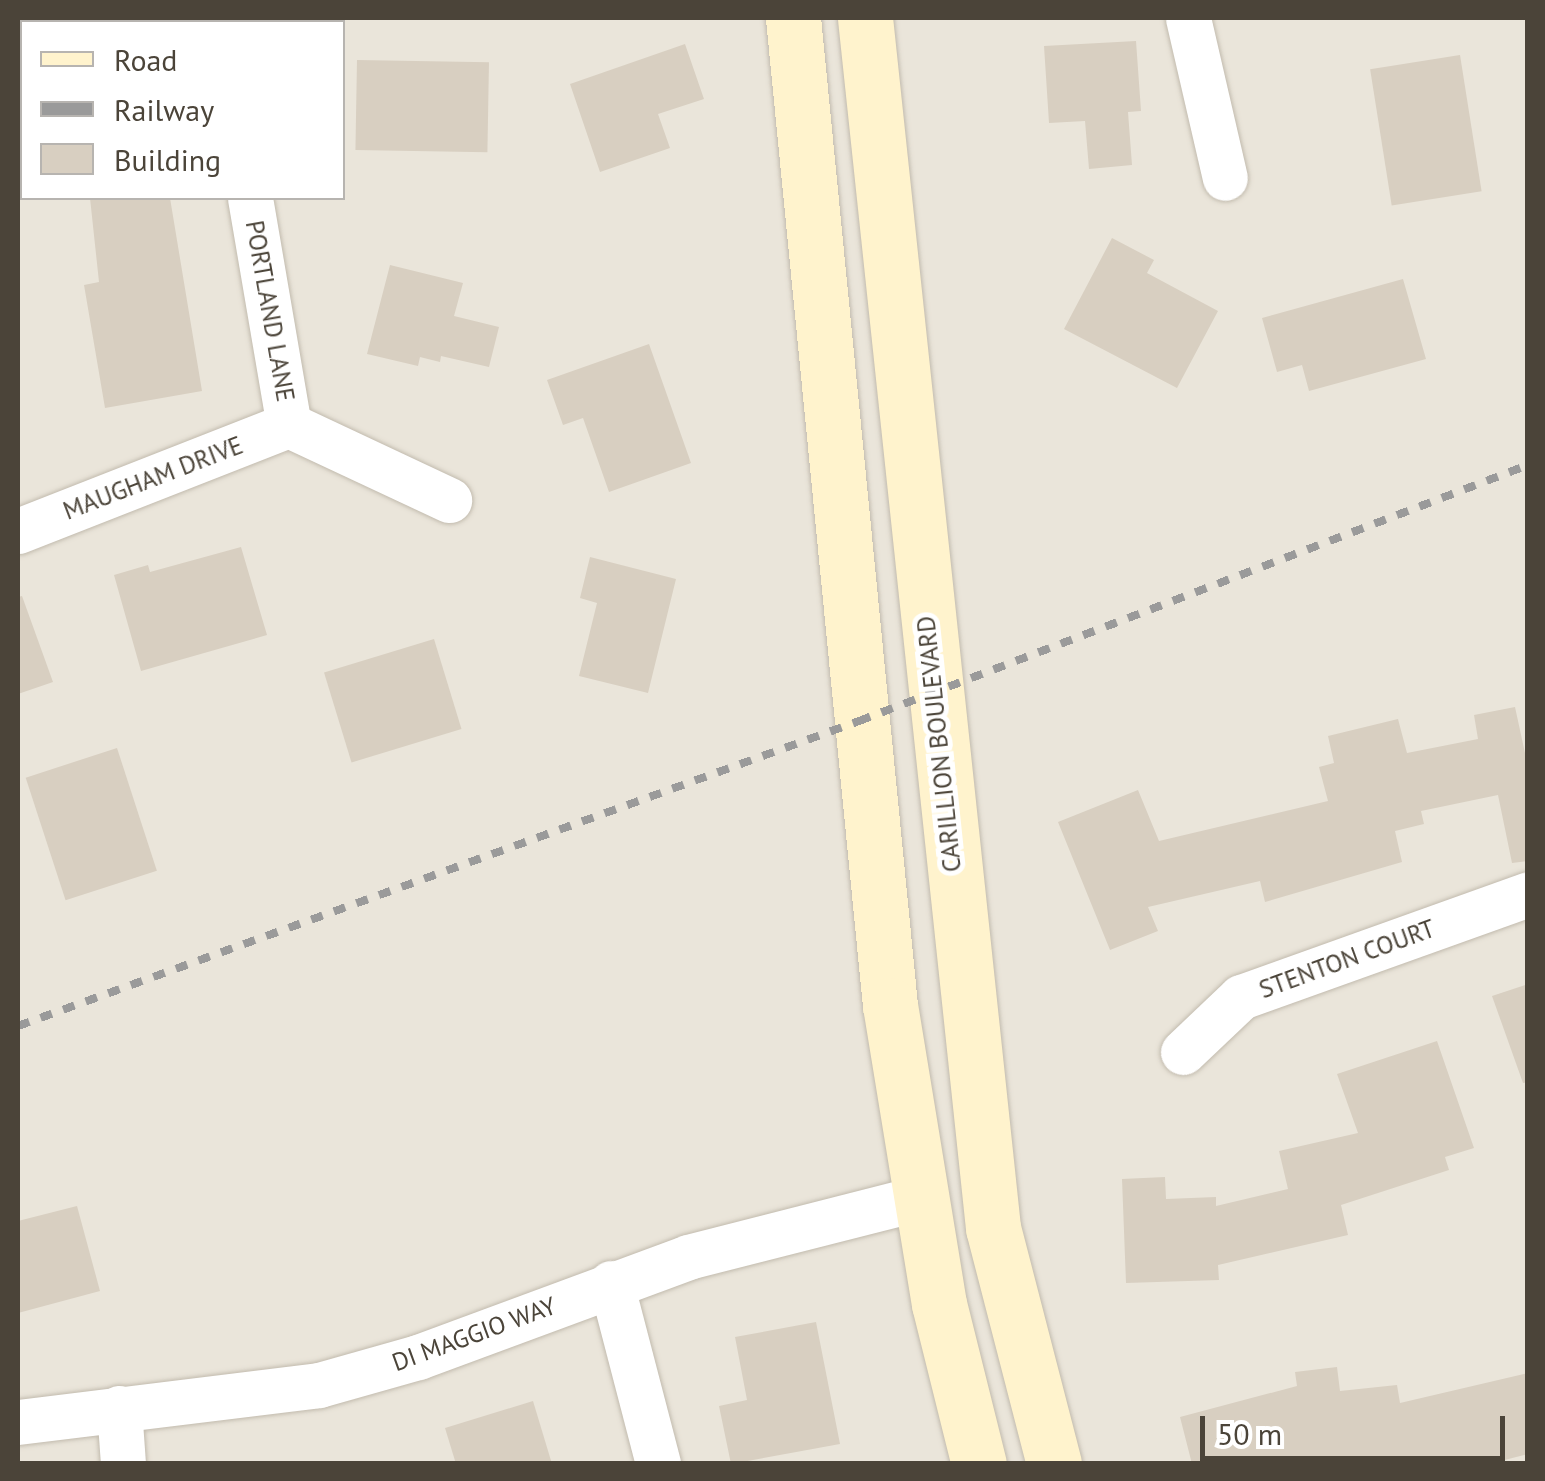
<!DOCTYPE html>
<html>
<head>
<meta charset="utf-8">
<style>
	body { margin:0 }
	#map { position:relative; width:1545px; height:1481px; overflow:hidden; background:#f6f3ec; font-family:"PT Sans",sans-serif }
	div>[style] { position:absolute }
	.residential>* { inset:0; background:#eae5da }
	.building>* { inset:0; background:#d8cfc1; transform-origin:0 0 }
	.roads { filter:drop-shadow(0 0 2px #c2bbae) drop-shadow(0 0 2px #c2bbae) }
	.street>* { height:45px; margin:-22.5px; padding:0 22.5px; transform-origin:22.5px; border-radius:22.5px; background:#fff }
	.secondary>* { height:55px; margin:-27.5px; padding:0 27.5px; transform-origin:27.5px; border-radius:27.5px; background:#fff3cd }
	.rail>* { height:8px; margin-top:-4px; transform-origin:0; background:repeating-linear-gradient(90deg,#9a9a9a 0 12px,transparent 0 24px) }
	span { translate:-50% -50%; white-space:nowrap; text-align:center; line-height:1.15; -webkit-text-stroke:10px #fff; paint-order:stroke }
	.street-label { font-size:25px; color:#4b4439 }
	.frame { position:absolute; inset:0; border:20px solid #4b4439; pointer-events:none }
	.legend { position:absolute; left:20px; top:20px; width:325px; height:180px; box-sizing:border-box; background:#fff; border:2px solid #b7b4b0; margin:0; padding:12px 18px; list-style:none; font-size:30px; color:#4b4439 }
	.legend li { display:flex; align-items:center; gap:20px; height:50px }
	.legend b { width:50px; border:2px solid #b7b4b0 }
	.scale { position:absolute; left:1200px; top:1416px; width:305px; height:45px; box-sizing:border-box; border:5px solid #4b4439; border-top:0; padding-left:12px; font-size:30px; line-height:35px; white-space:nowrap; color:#4b4439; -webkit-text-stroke:8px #fff; paint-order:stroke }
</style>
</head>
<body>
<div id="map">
	<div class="residential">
		<div style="clip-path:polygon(evenodd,18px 18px,1527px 18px,1527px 1463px,18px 1463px,18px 18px,22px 22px,342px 22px,342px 198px,22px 198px,22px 22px)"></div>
	</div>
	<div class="building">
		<div style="clip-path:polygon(1136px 41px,1141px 111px,1128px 112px,1132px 165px,1089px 169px,1085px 121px,1049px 123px,1044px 46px)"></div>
		<div style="clip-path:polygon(685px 44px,704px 99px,658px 114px,670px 148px,600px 172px,570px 84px)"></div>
		<div style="left:1460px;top:55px;width:138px;height:91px;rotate:81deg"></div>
		<div style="left:357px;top:60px;width:132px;height:90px;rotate:1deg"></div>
		<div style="clip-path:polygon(90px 198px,170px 198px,202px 391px,105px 408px,84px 285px,99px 282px)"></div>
		<div style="clip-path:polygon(1112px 238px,1154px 260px,1147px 273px,1218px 311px,1177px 388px,1064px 329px)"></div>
		<div style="clip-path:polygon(390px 265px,463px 283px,454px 316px,499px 327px,489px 367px,441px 356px,440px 362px,420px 357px,418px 366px,367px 354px)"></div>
		<div style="clip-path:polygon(1403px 279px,1426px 359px,1309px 391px,1302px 365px,1277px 372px,1262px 318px)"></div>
		<div style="clip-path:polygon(649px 344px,691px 463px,609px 492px,583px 418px,563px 425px,547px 380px)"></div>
		<div style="clip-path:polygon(241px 547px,267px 635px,141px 671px,114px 575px,148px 565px,150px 572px)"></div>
		<div style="clip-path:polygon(590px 557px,676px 579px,648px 693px,579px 676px,597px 603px,580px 598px)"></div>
		<div style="clip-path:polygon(22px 596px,53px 682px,18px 694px,18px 597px)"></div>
		<div style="left:434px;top:639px;width:94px;height:115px;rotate:73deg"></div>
		<div style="clip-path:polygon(1515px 707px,1528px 767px,1528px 861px,1512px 863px,1498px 795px,1421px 811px,1424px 824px,1395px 831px,1402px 862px,1265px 902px,1260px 881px,1148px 907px,1158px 931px,1110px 950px,1058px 822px,1138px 790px,1159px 841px,1328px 801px,1319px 767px,1334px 763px,1328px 736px,1398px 719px,1407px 753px,1478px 739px,1474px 715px)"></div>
		<div style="left:117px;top:748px;width:129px;height:96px;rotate:72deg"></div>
		<div style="clip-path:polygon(1528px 984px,1528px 1082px,1523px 1083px,1492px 996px)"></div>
		<div style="clip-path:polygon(1437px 1041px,1474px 1148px,1445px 1157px,1449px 1170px,1341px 1205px,1348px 1235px,1218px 1265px,1219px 1280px,1126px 1283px,1122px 1179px,1165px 1177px,1166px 1199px,1216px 1197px,1216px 1206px,1288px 1189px,1279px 1151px,1358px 1133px,1337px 1074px)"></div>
		<div style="clip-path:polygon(77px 1206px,100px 1291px,18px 1313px,18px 1221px)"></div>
		<div style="clip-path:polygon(816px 1322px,840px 1444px,731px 1464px,719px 1406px,747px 1400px,735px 1337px)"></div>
		<div style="clip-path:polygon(1337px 1367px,1340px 1391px,1397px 1385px,1400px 1403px,1528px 1373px,1528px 1454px,1489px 1464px,1192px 1464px,1180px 1417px,1297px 1386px,1295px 1372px)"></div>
		<div style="clip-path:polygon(533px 1401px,552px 1464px,456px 1464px,445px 1428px)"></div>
	</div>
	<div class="roads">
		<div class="street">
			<div style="left:219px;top:18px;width:4px;rotate:76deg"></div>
			<div style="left:1188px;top:18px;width:164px;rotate:77deg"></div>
			<div style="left:250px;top:198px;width:230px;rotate:80.3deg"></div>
			<div style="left:289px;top:425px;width:177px;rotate:25.1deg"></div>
			<div style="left:18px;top:531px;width:291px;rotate:-21.4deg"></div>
			<div style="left:1183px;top:1052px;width:80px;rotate:-43.5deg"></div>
			<div style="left:1241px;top:997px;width:305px;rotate:-19.7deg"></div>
			<div style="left:611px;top:1283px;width:187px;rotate:75.4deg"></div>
			<div style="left:119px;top:1408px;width:56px;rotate:85.9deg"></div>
			<div style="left:18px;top:1422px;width:303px;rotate:-7deg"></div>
			<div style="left:319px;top:1385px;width:103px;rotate:-15.8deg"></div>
			<div style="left:418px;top:1357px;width:288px;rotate:-20.3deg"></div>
			<div style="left:688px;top:1257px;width:239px;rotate:-14.3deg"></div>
		</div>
		<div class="secondary">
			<div style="left:793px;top:18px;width:992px;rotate:84.39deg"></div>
			<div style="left:890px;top:1005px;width:303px;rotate:80.7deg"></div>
			<div style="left:939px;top:1304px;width:165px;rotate:76deg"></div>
			<div style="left:865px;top:18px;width:1217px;rotate:83.96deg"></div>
			<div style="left:993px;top:1228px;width:244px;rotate:75.5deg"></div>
		</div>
	</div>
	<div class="rail">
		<div style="left:18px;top:1026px;width:895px;rotate:-19.93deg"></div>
		<div style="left:859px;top:721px;width:716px;rotate:-20.94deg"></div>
	</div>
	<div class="street-label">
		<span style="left:270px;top:311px;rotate:80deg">PORTLAND LANE</span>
		<span style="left:153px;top:478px;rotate:-21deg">MAUGHAM DRIVE</span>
		<span style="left:939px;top:744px;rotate:-96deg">CARILLION BOULEVARD</span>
		<span style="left:1347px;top:959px;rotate:-20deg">STENTON COURT</span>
		<span style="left:474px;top:1334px;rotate:-20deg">DI MAGGIO WAY</span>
	</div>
	<div class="frame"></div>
	<ul class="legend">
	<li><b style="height:12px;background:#fff3cd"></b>Road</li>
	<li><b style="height:12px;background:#9a9a9a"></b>Railway</li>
	<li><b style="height:28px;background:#d8cfc1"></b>Building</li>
	</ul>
	<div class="scale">50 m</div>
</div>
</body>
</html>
